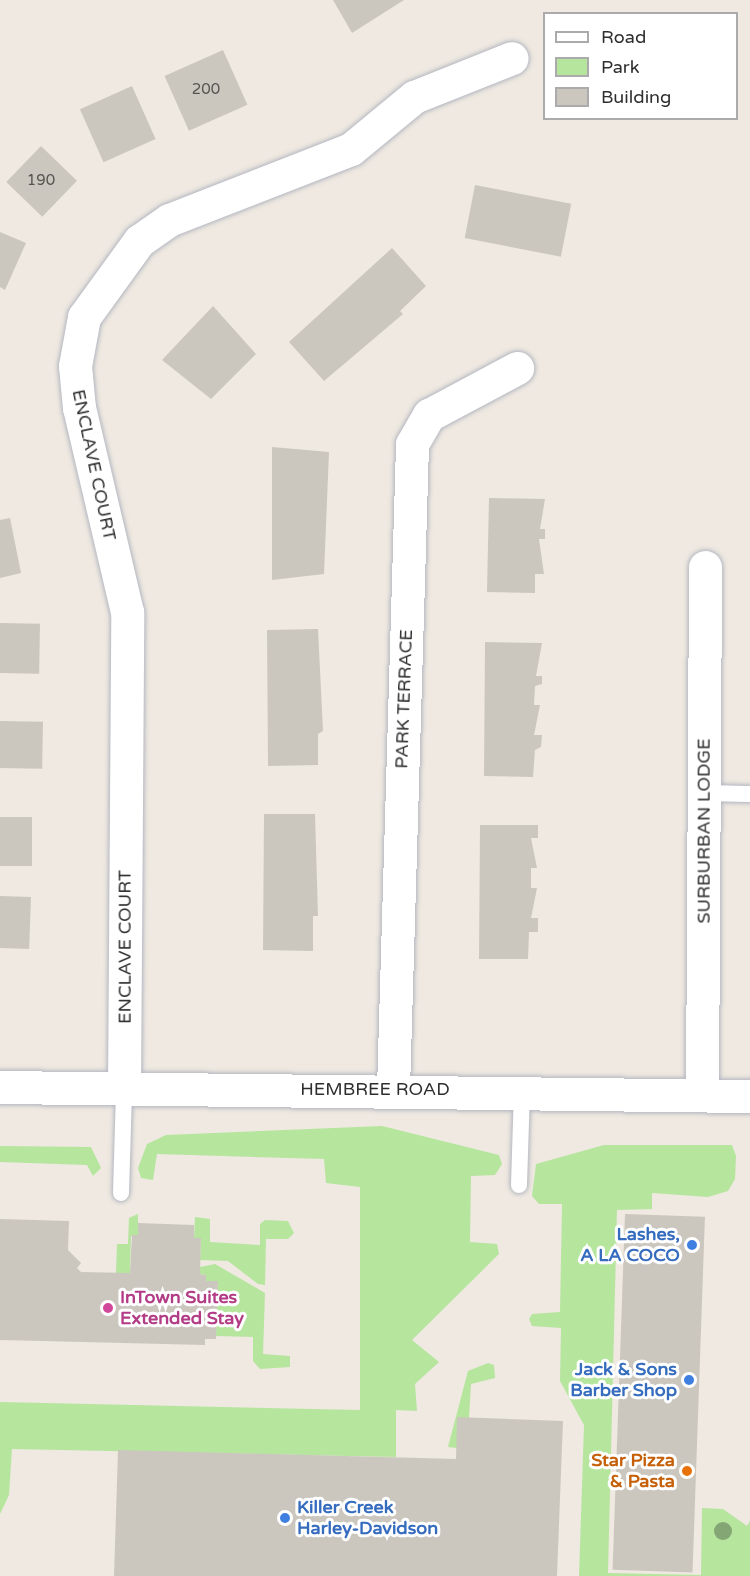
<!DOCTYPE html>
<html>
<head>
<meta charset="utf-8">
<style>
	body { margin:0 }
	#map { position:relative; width:750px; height:1576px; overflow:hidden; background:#efe9e1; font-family:"Varela Round",sans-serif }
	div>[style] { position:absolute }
	.green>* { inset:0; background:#b6e59e }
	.building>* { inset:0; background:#cbc7bf; transform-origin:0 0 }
	.roads { filter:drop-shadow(0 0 2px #b4b7c1) drop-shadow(0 0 2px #b4b7c1) }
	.lane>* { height:16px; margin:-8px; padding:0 8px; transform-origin:8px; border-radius:8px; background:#fff }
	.street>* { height:33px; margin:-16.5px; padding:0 16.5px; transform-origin:16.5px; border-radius:16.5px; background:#fff }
	.secondary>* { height:33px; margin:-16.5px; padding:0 16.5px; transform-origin:16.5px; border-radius:16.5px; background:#fff }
	.trees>* { width:18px; height:18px; margin:-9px; border-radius:50%; background:#84a574 }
	.dots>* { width:16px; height:16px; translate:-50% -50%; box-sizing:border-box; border:3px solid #fff; border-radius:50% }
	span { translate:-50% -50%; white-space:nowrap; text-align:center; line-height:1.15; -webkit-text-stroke:6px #fff; paint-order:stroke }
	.number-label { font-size:15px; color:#555452 }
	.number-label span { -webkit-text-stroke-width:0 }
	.street-label { font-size:18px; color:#2e2e2e }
	.shop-label { font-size:18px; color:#366cbe; font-weight:700 }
	.right { translate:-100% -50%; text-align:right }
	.left { translate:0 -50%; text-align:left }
	.hotel-label { font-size:18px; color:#b23c85; font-weight:700 }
	.food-label { font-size:18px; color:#c56008; font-weight:700 }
	.legend { position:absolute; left:543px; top:12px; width:195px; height:108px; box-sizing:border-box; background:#fff; border:2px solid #ababab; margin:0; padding:8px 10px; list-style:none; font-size:18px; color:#2e2e2e }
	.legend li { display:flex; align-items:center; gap:12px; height:30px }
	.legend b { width:30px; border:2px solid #ababab }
</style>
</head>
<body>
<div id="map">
	<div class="green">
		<div style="clip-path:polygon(382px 1126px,499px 1155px,502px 1164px,495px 1175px,471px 1176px,470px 1242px,497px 1244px,499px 1254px,412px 1340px,439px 1362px,415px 1384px,417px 1411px,396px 1410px,396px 1457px,12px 1449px,9px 1495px,0 1514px,0 1402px,360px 1410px,360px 1187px,326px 1183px,324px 1159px,157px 1154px,153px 1180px,141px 1178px,138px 1168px,147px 1144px,166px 1135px)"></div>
		<div style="clip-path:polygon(604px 1145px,732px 1145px,736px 1156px,735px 1179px,728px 1191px,708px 1197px,652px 1193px,652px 1209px,617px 1210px,608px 1573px,701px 1575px,702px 1508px,723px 1509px,747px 1526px,750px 1521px,750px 1576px,579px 1576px,584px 1425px,560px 1381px,561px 1328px,532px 1326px,529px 1319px,532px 1314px,560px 1312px,562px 1204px,539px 1204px,532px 1196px,536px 1164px)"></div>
		<div style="clip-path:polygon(0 1146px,91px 1147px,101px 1168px,93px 1176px,87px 1165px,0 1162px)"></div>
		<div style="clip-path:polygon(138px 1214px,138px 1235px,131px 1236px,130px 1273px,116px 1273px,117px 1244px,128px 1244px,129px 1218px)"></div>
		<div style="clip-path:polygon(195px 1217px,210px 1219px,210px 1242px,260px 1245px,260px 1224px,265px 1220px,288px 1221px,294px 1233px,288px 1239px,266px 1239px,265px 1285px,258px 1284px,228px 1261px,200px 1260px,201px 1239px,194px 1238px)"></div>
		<div style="clip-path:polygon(215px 1264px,265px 1293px,263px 1354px,290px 1356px,290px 1367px,260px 1369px,253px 1361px,253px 1337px,216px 1336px,218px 1281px,206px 1281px,206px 1275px,200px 1274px,200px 1267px)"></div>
		<div style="clip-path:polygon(488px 1363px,494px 1365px,495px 1378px,471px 1384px,469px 1418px,457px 1448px,448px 1447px,468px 1371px)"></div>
	</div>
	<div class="building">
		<div style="clip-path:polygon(333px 0,404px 0,352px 33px)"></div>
		<div style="left:223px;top:50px;width:60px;height:64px;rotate:66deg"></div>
		<div style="left:132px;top:86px;width:58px;height:57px;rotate:66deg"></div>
		<div style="left:41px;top:146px;width:50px;height:50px;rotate:44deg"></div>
		<div style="left:475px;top:185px;width:98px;height:54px;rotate:11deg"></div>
		<div style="clip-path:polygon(0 232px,26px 243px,5px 290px,0 287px)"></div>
		<div style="clip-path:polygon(392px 248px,426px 286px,400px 311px,403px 314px,324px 381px,289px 342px)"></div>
		<div style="clip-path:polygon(213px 306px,256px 354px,211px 399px,162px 360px)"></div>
		<div style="clip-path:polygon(272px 447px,329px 452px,324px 574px,272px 580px)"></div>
		<div style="clip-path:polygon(489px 498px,545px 499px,540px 529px,545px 529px,545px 539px,539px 539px,544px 574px,535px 574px,535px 593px,487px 592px)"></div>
		<div style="clip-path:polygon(10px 518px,21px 573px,0 578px,0 520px)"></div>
		<div style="left:0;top:623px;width:40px;height:50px;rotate:1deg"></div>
		<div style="clip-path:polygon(318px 629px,323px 731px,318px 734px,318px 765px,268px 766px,267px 630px)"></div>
		<div style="clip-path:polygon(485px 642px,542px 643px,536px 676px,542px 676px,542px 684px,535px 686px,534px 705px,540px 705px,534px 735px,542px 735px,541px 747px,535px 750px,533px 777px,484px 776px)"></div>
		<div style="left:0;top:721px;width:43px;height:47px;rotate:1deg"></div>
		<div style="clip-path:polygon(264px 814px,315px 814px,318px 916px,313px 916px,313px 951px,263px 950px)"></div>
		<div style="left:0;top:817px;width:32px;height:49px"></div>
		<div style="clip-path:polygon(480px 825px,538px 825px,538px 838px,531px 838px,537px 868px,531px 868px,531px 888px,537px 888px,531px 918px,538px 918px,538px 932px,529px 932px,528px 959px,479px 959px)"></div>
		<div style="left:0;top:896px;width:31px;height:52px;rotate:2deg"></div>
		<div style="left:625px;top:1214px;width:80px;height:356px;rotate:2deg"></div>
		<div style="clip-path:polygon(0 1219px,69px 1221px,68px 1250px,81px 1263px,77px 1268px,81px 1272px,130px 1273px,132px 1235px,138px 1235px,138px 1223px,194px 1225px,194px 1238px,201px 1238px,200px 1274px,206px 1275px,206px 1281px,218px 1281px,216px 1339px,205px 1339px,205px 1345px,0 1340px)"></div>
		<div style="clip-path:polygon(457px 1417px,563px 1421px,557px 1576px,114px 1576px,118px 1450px,456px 1459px)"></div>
	</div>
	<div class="roads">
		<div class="lane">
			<div style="left:704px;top:793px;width:46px;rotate:1.2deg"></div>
			<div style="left:519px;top:1185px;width:94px;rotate:-88.2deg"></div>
			<div style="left:121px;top:1193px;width:104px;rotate:-88.3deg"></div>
		</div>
		<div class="street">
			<div style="left:124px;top:1089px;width:477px;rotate:-89.6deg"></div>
			<div style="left:127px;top:612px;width:210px;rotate:-103.2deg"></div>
			<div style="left:79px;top:408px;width:42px;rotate:-95.4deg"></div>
			<div style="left:75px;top:366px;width:50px;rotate:-79.6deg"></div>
			<div style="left:84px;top:317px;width:94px;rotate:-54.1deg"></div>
			<div style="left:139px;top:241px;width:37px;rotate:-35deg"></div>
			<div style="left:169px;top:220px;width:195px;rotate:-21.3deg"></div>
			<div style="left:351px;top:149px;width:82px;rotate:-39.5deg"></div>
			<div style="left:414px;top:97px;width:105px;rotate:-21.7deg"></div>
			<div style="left:393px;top:1089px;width:645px;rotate:-88.31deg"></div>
			<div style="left:412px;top:444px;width:34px;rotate:-60deg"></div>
			<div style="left:429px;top:415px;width:100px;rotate:-28.1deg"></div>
			<div style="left:702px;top:1095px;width:528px;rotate:-89.67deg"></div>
		</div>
		<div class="secondary">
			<div style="left:0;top:1087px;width:750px;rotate:0.69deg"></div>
		</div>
	</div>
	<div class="trees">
		<div style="left:723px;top:1531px"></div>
	</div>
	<div class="dots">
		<div style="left:692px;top:1245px;background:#3f7fe0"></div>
		<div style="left:108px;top:1308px;background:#d1479c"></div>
		<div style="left:689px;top:1380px;background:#3f7fe0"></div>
		<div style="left:687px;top:1471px;background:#e8710a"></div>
		<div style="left:285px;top:1518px;background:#3f7fe0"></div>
	</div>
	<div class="number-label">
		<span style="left:206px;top:90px">200</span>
		<span style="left:41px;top:181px">190</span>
	</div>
	<div class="street-label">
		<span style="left:94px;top:465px;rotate:78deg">ENCLAVE COURT</span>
		<span style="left:404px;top:699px;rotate:-88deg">PARK TERRACE</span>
		<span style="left:704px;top:831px;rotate:-90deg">SURBURBAN LODGE</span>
		<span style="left:125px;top:947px;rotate:-90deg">ENCLAVE COURT</span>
		<span style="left:375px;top:1089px">HEMBREE ROAD</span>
	</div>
	<div class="shop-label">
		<span class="right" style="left:680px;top:1245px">Lashes,<br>A LA COCO</span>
		<span class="right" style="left:677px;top:1380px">Jack &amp; Sons<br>Barber Shop</span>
		<span class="left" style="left:297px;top:1518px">Killer Creek<br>Harley-Davidson</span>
	</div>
	<div class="hotel-label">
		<span class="left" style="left:120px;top:1308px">InTown Suites<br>Extended Stay</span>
	</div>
	<div class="food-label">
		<span class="right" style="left:675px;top:1471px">Star Pizza<br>&amp; Pasta</span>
	</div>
	<ul class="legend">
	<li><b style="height:8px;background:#fff"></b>Road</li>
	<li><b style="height:16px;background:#b6e59e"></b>Park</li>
	<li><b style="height:16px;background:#cbc7bf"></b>Building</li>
	</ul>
</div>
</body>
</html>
